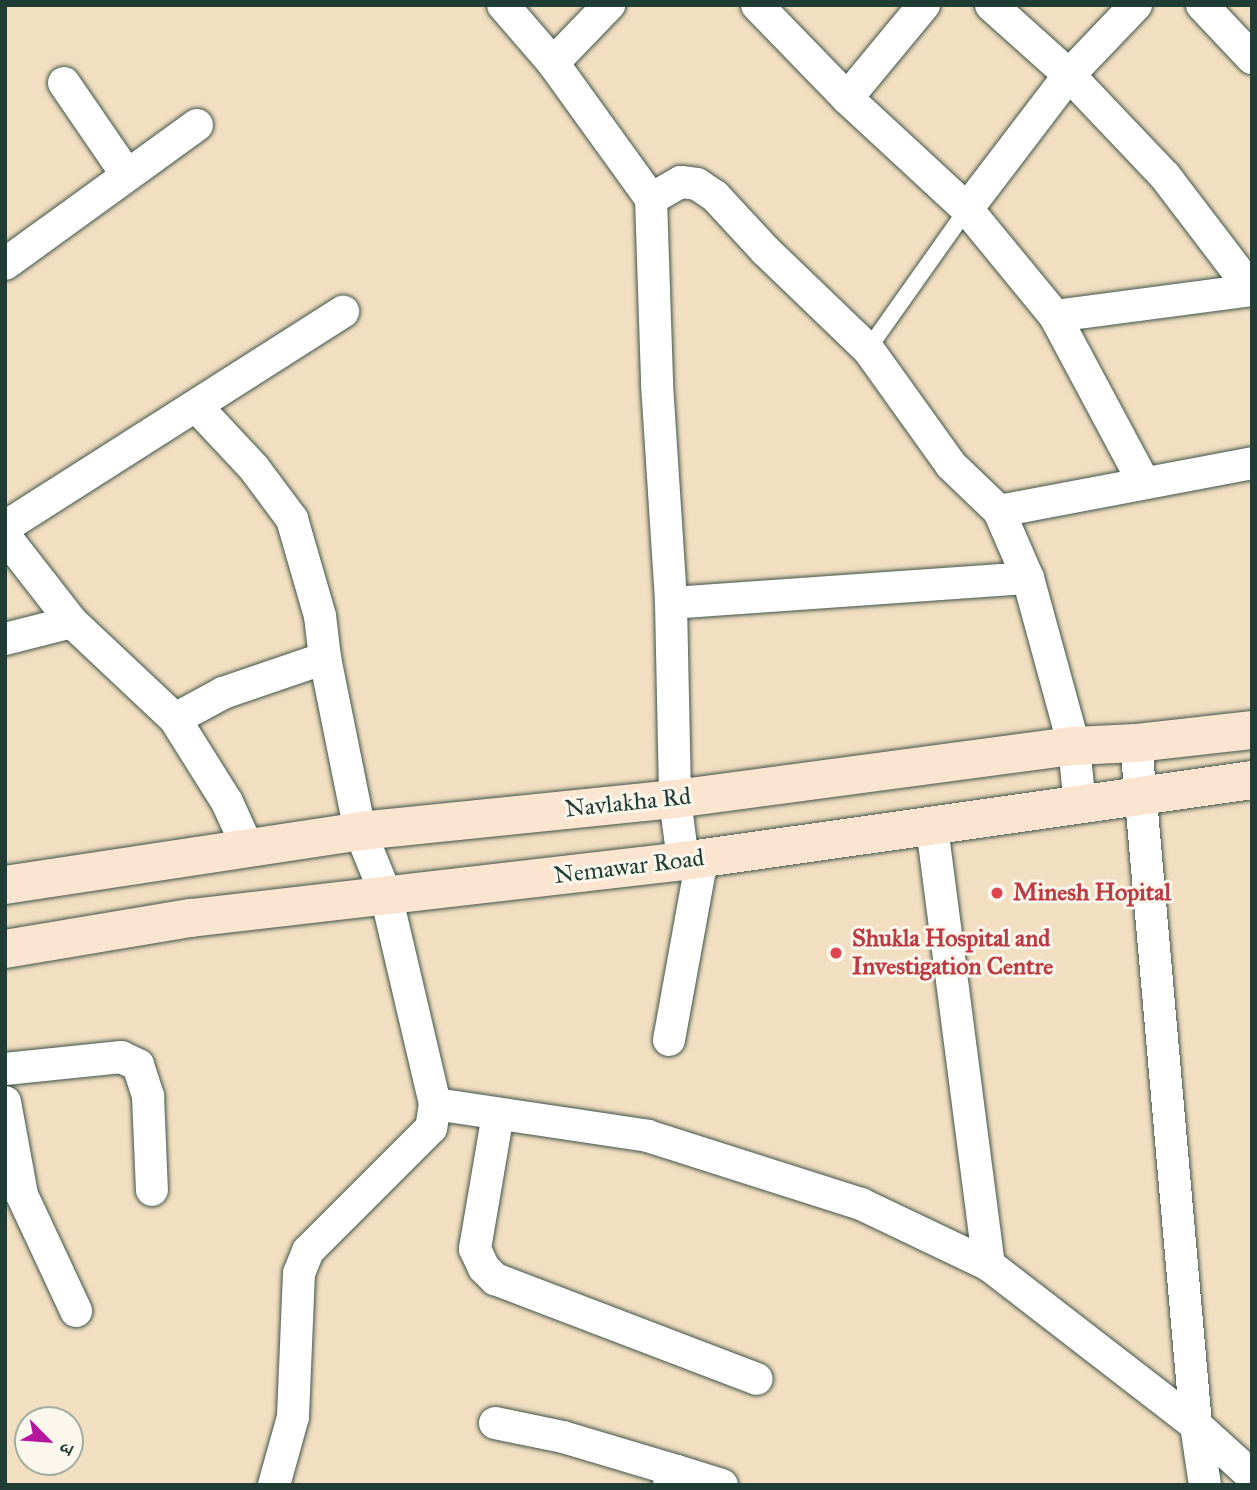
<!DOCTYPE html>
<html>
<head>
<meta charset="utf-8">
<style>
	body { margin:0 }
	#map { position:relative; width:1257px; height:1490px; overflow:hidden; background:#f2dec0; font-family:"IM FELL Great Primer","Noto Serif Devanagari",serif }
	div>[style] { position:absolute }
	.roads { filter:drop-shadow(0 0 2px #3f5549) drop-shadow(0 0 2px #3f5549) }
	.lane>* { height:16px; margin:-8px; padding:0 8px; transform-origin:8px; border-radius:8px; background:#fff }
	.street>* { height:32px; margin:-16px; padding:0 16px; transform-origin:16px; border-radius:16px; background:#fff }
	.secondary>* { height:38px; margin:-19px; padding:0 19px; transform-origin:19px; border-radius:19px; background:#fce5d0 }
	.dots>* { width:19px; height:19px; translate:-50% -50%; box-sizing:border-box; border:4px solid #fbf7ec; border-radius:50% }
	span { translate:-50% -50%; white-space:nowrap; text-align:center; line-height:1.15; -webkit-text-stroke:6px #fbf7ec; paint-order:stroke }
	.street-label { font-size:24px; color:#1f3d34 }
	.health-label { font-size:24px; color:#be3a42; font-weight:700 }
	.left { translate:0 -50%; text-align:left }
	.frame { position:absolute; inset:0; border:7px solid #1f3d34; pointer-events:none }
	.north { position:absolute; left:14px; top:1406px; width:70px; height:70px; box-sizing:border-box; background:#fbf7ec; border:2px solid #a3ada2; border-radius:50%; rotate:115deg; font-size:19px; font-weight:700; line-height:28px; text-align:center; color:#1f3d34 }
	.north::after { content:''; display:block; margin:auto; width:24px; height:32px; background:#b5179e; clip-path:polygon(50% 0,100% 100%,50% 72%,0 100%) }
</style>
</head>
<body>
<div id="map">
	<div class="roads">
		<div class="lane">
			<div style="left:868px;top:349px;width:171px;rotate:-54.7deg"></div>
		</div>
		<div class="street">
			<div style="left:503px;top:5px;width:77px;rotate:49.2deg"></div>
			<div style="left:553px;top:63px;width:168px;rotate:54.2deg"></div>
			<div style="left:651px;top:199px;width:185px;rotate:88.1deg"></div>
			<div style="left:657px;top:384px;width:219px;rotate:86.3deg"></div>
			<div style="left:671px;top:603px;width:196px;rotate:88.8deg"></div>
			<div style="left:675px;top:799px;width:63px;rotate:82.6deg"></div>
			<div style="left:757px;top:5px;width:129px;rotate:45.9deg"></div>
			<div style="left:847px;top:98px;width:163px;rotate:42.8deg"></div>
			<div style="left:967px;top:209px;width:168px;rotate:-52.7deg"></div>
			<div style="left:1069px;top:75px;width:97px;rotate:-46.3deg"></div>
			<div style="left:991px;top:5px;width:105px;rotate:41.9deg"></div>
			<div style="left:1069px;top:75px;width:139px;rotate:46.5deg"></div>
			<div style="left:1165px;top:176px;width:143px;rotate:52.7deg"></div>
			<div style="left:1202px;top:5px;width:73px;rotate:46.7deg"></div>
			<div style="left:553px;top:63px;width:81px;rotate:-46deg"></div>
			<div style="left:64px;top:83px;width:112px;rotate:55.6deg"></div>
			<div style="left:847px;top:98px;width:121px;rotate:-50.4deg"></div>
			<div style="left:651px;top:199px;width:34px;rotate:-30deg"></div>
			<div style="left:681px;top:182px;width:16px;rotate:7deg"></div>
			<div style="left:697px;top:184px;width:22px;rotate:34deg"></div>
			<div style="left:715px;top:196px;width:75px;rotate:47.2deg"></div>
			<div style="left:766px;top:251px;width:141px;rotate:43.9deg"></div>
			<div style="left:868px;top:349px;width:143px;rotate:54.4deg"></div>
			<div style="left:951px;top:465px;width:66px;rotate:43.8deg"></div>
			<div style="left:999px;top:511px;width:73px;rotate:66.6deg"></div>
			<div style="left:1028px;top:578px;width:174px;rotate:74.7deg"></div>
			<div style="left:1074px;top:746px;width:60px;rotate:84.3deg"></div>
			<div style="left:967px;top:209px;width:139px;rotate:50.6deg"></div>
			<div style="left:5px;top:264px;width:237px;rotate:-35.9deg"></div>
			<div style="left:197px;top:407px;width:83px;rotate:46.9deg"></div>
			<div style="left:254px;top:468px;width:64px;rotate:53.3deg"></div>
			<div style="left:292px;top:519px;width:101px;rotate:73.9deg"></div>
			<div style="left:320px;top:616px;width:42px;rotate:83.2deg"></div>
			<div style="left:325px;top:658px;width:177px;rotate:78.6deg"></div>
			<div style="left:360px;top:831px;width:69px;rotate:67.9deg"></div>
			<div style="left:386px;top:895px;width:215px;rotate:76.8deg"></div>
			<div style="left:435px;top:1104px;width:24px;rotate:99deg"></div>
			<div style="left:431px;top:1128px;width:174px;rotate:135deg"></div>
			<div style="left:308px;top:1251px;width:24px;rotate:112deg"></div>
			<div style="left:299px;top:1273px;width:144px;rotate:92.4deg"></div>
			<div style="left:293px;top:1417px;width:71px;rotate:105.6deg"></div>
			<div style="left:1144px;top:483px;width:189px;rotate:-118.1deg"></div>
			<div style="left:1055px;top:316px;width:199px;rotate:-7.5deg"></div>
			<div style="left:999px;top:511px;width:258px;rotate:-10.7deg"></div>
			<div style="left:5px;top:527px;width:401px;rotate:-32.5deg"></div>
			<div style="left:5px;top:536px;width:109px;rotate:52.1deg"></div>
			<div style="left:671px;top:603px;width:358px;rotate:-4deg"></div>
			<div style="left:5px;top:639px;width:69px;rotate:-14.2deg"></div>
			<div style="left:72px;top:622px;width:141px;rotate:43.3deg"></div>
			<div style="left:1136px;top:743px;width:685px;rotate:84.97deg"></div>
			<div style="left:1196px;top:1425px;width:76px;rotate:42.3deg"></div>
			<div style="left:932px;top:827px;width:442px;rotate:82.6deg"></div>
			<div style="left:247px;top:846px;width:48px;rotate:-114.4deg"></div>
			<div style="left:227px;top:802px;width:98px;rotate:-122.1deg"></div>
			<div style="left:175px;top:719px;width:55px;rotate:-28.4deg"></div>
			<div style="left:223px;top:693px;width:108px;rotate:-18.9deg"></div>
			<div style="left:669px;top:1040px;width:184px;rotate:-79.7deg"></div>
			<div style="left:5px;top:1069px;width:117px;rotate:-5.9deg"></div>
			<div style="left:121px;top:1057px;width:19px;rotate:25deg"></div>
			<div style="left:138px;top:1065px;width:33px;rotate:72deg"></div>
			<div style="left:148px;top:1096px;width:94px;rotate:87.6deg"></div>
			<div style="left:5px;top:1102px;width:95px;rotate:79.6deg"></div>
			<div style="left:22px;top:1195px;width:128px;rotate:65deg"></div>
			<div style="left:435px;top:1104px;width:215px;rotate:8.5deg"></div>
			<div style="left:648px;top:1136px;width:224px;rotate:17.7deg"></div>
			<div style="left:861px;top:1204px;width:142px;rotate:25.5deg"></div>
			<div style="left:989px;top:1265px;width:262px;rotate:37.7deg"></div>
			<div style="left:1196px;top:1425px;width:61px;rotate:81.5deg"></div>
			<div style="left:498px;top:1114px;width:137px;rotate:99.7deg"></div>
			<div style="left:475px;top:1249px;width:21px;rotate:65deg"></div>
			<div style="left:484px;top:1268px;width:16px;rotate:45deg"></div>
			<div style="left:495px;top:1279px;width:280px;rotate:20.9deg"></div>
			<div style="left:495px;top:1423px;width:69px;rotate:11.6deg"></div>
			<div style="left:563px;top:1437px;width:119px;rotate:16.6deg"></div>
			<div style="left:669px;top:1485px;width:16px;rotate:-60deg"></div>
			<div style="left:677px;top:1471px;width:47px;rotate:17.3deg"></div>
		</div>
		<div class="secondary">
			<div style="left:5px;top:885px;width:359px;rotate:-8.6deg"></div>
			<div style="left:360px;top:831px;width:317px;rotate:-5.8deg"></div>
			<div style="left:675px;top:799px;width:403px;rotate:-7.6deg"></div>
			<div style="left:1074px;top:746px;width:62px;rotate:-2.8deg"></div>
			<div style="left:1136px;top:743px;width:117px;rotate:-6.4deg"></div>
			<div style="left:5px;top:949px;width:189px;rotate:-9.5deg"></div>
			<div style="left:191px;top:918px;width:495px;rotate:-6.6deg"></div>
			<div style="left:683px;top:861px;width:575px;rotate:-8.1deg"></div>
		</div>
	</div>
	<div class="dots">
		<div style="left:997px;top:893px;background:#e0444e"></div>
		<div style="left:836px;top:953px;background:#e0444e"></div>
	</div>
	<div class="street-label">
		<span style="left:628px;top:803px;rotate:-6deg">Navlakha Rd</span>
		<span style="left:629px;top:867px;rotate:-7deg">Nemawar Road</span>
	</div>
	<div class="health-label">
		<span class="left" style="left:1013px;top:893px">Minesh Hopital</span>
		<span class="left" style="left:852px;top:953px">Shukla Hospital and<br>Investigation Centre</span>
	</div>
	<div class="frame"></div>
	<div class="north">उ</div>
</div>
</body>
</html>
